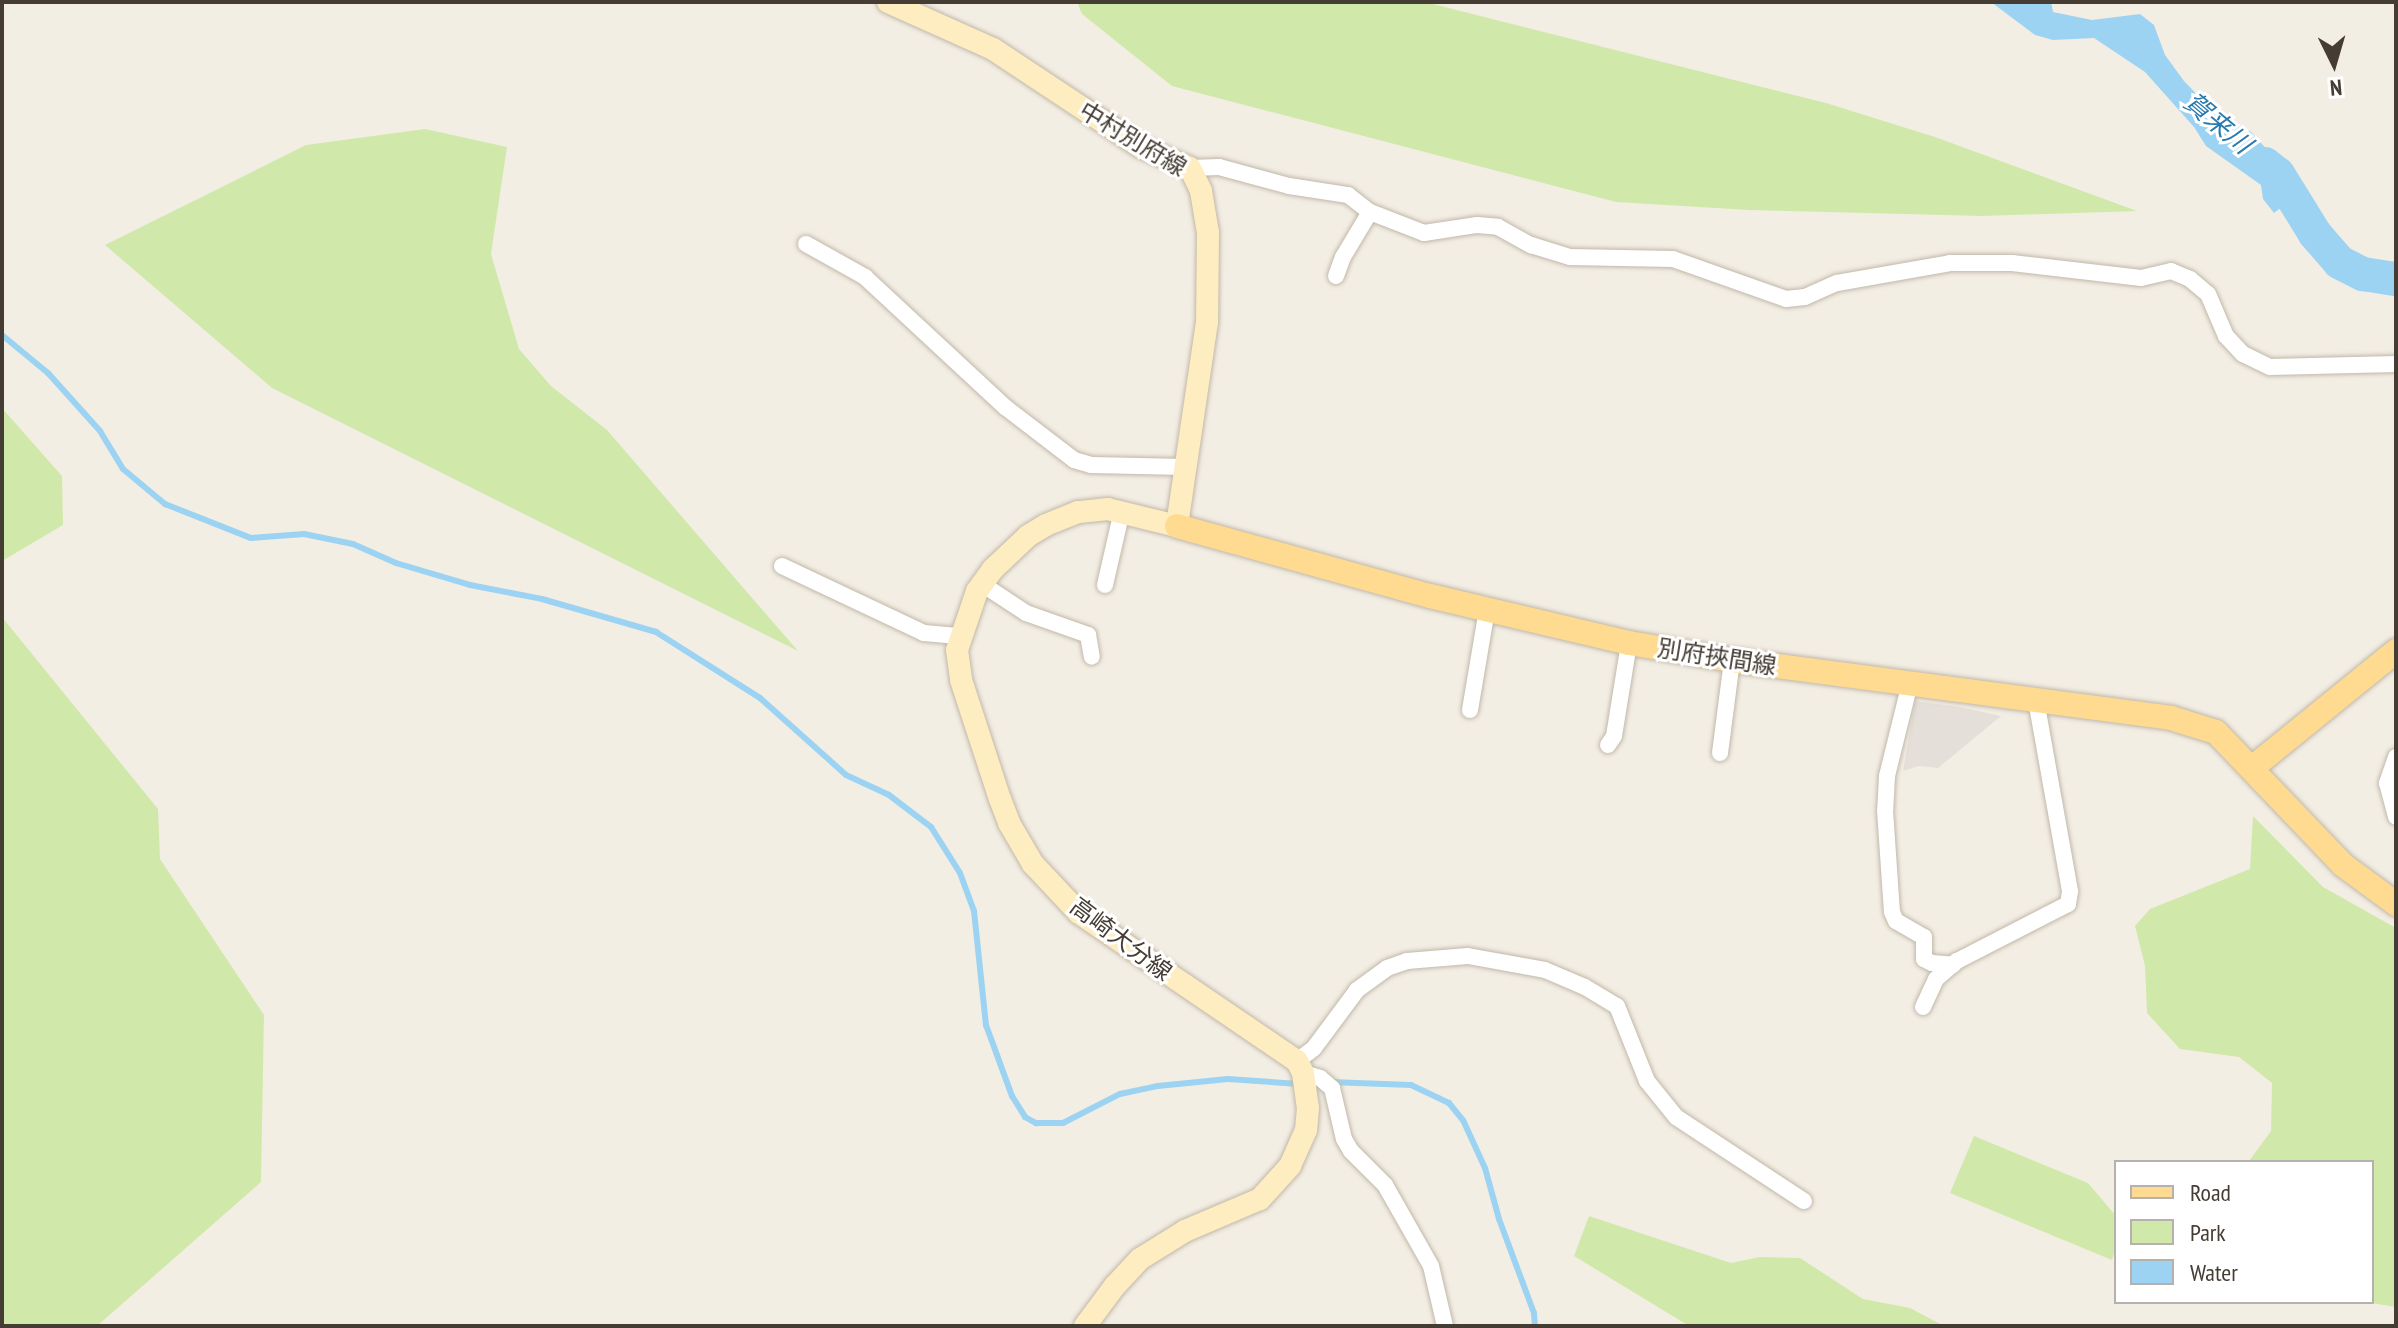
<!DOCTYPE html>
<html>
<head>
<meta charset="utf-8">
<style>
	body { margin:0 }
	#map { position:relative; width:2398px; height:1328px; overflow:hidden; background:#f3eee4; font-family:"PT Sans Narrow","Noto Sans JP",sans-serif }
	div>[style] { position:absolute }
	.industrial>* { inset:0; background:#e4dfd9 }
	.green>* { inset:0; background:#d0e9ab }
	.water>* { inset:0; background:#9dd3f2 }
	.stream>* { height:6px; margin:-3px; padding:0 3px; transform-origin:3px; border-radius:3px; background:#9dd3f2 }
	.river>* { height:34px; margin:-17px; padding:0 17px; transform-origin:17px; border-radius:17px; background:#9dd3f2 }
	.roads { filter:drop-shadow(0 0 2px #c1b8a9) drop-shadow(0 0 2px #c1b8a9) }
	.street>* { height:16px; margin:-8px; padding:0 8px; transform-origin:8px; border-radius:8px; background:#fff }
	.secondary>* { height:22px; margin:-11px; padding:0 11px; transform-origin:11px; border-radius:11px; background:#ffedc2 }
	.primary>* { height:24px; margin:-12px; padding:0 12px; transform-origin:12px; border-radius:12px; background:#ffdb91 }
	span { translate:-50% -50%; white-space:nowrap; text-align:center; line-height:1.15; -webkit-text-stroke:6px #fff; paint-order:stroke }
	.street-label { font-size:24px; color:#453d34 }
	.water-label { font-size:26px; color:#297aac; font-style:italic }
	.frame { position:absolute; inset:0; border:4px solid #453d34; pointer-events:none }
	.legend { position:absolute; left:2114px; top:1160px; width:260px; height:144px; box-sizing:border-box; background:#fff; border:2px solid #b5b1ae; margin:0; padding:10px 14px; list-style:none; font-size:24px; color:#453d34 }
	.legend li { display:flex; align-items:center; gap:16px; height:40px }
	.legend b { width:40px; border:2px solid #b5b1ae }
	.north { position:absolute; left:2294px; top:24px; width:80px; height:80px; -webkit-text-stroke:6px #fff; paint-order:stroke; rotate:175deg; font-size:22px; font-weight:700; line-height:32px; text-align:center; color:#453d34 }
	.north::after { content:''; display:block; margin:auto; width:28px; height:36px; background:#453d34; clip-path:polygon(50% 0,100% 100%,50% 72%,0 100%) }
</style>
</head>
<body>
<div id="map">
	<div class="industrial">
		<div style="clip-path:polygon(1915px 701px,1960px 707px,2001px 716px,1938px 768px,1919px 766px,1903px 771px)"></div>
	</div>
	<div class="green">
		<div style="clip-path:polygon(1077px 2px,1429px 3px,1826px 103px,1935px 137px,2137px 211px,1982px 216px,1749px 210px,1616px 202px,1172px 86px,1082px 14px)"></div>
		<div style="clip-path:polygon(425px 129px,507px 147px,491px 254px,519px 349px,551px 386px,607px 430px,798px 651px,272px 388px,105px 245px,306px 145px)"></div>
		<div style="clip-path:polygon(2px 408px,62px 476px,63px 525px,2px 561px)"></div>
		<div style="clip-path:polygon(2px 617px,158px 809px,160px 859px,264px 1015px,261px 1182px,97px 1326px,2px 1326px)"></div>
		<div style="clip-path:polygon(2253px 816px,2323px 887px,2396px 928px,2396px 1307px,2365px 1302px,2372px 1302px,2372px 1162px,2242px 1162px,2249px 1161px,2271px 1131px,2272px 1083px,2239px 1057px,2180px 1049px,2147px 1013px,2145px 966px,2135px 926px,2150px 909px,2250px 869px)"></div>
		<div style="clip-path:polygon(1974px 1136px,2088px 1183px,2116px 1216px,2116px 1247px,2112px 1260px,1950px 1193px)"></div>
		<div style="clip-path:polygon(1589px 1216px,1731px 1263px,1760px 1257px,1800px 1258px,1863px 1299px,1910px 1308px,1944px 1326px,1689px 1326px,1574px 1256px)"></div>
	</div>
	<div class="water">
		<div style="clip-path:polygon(1991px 2px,2051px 2px,2053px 12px,2092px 20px,2140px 14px,2154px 25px,2165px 55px,2184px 81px,2209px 107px,2251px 132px,2289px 174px,2300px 193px,2274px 213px,2263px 199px,2261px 185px,2206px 146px,2194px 127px,2145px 72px,2094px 38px,2053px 40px,2035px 35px)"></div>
	</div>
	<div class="stream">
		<div style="left:2px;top:335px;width:60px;rotate:39.6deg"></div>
		<div style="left:48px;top:373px;width:78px;rotate:48.1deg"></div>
		<div style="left:100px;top:431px;width:44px;rotate:58.8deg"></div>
		<div style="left:123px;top:469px;width:55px;rotate:39.8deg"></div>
		<div style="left:165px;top:504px;width:92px;rotate:21.6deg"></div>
		<div style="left:251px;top:538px;width:53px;rotate:-4.3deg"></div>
		<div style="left:304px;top:534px;width:50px;rotate:11.5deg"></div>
		<div style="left:353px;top:544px;width:47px;rotate:23.8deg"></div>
		<div style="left:396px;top:563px;width:77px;rotate:16.6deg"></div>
		<div style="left:470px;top:585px;width:73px;rotate:11deg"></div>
		<div style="left:542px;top:599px;width:119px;rotate:16.1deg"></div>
		<div style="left:656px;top:632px;width:123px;rotate:32.4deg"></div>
		<div style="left:760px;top:698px;width:115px;rotate:41.8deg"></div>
		<div style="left:846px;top:775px;width:47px;rotate:24.9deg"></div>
		<div style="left:889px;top:795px;width:53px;rotate:37.3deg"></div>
		<div style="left:931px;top:827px;width:54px;rotate:57.8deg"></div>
		<div style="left:960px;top:873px;width:40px;rotate:69.8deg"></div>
		<div style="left:974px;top:911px;width:115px;rotate:84deg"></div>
		<div style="left:986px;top:1025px;width:76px;rotate:69.9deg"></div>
		<div style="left:1012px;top:1096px;width:25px;rotate:58deg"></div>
		<div style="left:1025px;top:1117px;width:13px;rotate:29deg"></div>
		<div style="left:1036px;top:1123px;width:27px"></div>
		<div style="left:1063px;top:1123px;width:64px;rotate:-27deg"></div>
		<div style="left:1120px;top:1094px;width:39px;rotate:-12deg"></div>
		<div style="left:1158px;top:1086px;width:70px;rotate:-5.7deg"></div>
		<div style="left:1228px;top:1079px;width:71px;rotate:4deg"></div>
		<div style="left:1330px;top:1082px;width:81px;rotate:2.1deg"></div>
		<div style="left:1411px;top:1085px;width:42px;rotate:25.3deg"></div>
		<div style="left:1449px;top:1103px;width:22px;rotate:51deg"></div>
		<div style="left:1463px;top:1120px;width:53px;rotate:65.4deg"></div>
		<div style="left:1485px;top:1168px;width:53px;rotate:74.6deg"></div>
		<div style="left:1499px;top:1219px;width:100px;rotate:69.6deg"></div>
		<div style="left:1534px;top:1313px;width:13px;rotate:86deg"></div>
	</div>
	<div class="river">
		<div style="left:2265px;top:164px;width:16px;rotate:38deg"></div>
		<div style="left:2278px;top:174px;width:70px;rotate:58.3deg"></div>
		<div style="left:2315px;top:234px;width:37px;rotate:49deg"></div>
		<div style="left:2339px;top:262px;width:27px;rotate:27deg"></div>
		<div style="left:2363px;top:274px;width:33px;rotate:9deg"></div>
	</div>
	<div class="roads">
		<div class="street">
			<div style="left:1190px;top:168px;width:29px;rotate:-2deg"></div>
			<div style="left:1219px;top:167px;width:73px;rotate:15.2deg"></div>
			<div style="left:1289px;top:186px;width:60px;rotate:8.7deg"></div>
			<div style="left:1348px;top:195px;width:28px;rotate:38deg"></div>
			<div style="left:1370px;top:212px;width:58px;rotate:21.3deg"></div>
			<div style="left:1424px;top:233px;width:54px;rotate:-8.6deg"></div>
			<div style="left:1477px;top:225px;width:21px;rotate:5deg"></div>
			<div style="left:1498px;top:227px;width:38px;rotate:29deg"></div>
			<div style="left:1531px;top:245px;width:41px;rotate:17.1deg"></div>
			<div style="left:1570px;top:257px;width:103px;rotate:1.1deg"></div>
			<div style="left:1673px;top:259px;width:120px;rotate:19.5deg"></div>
			<div style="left:1786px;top:299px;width:19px;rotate:-6deg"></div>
			<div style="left:1805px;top:297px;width:35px;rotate:-24deg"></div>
			<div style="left:1837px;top:283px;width:115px;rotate:-10deg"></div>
			<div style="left:1950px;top:263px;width:62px"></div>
			<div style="left:2012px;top:263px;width:130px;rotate:6.6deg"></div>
			<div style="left:2141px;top:278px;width:31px;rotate:-13deg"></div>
			<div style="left:2171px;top:271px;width:21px;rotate:23deg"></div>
			<div style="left:2190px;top:279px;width:23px;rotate:40deg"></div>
			<div style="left:2208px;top:294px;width:46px;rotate:66.8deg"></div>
			<div style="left:2226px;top:336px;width:25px;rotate:47deg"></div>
			<div style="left:2243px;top:354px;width:30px;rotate:26deg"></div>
			<div style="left:2270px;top:367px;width:126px;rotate:-1.4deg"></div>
			<div style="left:806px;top:244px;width:68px;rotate:29.2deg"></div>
			<div style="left:865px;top:277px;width:191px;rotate:42.9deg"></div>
			<div style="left:1005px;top:407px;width:87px;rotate:37.5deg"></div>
			<div style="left:1074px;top:460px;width:18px;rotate:16deg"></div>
			<div style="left:1091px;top:465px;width:94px;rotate:1.2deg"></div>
			<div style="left:1336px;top:276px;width:20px;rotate:-70deg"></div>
			<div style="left:1343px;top:257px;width:52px;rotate:-59deg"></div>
			<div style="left:782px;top:566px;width:157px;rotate:25.3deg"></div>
			<div style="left:924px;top:633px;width:37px;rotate:5deg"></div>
			<div style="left:982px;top:584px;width:53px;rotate:33.4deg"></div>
			<div style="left:1026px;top:613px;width:66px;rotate:19.5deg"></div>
			<div style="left:1088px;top:635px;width:22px;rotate:80deg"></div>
			<div style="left:1105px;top:585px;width:76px;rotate:-77.1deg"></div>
			<div style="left:1910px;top:683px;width:96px;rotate:103.9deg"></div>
			<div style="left:1887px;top:776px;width:34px;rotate:93deg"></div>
			<div style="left:1885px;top:810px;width:102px;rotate:86.1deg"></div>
			<div style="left:1892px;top:912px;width:10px;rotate:66deg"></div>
			<div style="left:1896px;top:921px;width:32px;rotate:30deg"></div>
			<div style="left:1924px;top:937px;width:22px;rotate:90deg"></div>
			<div style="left:1924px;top:959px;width:9px;rotate:27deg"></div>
			<div style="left:1932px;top:963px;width:21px;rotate:5deg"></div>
			<div style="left:1470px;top:710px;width:102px;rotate:-80.4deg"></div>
			<div style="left:1608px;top:745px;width:11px;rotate:-56deg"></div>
			<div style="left:1614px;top:736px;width:94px;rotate:-80.8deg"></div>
			<div style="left:1720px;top:753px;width:94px;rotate:-82.6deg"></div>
			<div style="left:2396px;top:757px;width:28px;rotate:109deg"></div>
			<div style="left:2387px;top:783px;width:35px;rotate:75deg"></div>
			<div style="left:1923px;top:1007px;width:31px;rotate:-65deg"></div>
			<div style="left:1936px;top:979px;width:28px;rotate:-41deg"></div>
			<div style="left:1957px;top:961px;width:125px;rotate:-27.2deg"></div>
			<div style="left:2068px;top:904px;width:13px;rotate:-81deg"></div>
			<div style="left:2070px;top:891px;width:194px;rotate:-100.1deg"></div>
			<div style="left:1297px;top:1061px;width:21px;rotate:-37deg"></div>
			<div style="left:1314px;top:1048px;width:72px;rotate:-53.4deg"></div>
			<div style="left:1357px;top:990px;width:37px;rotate:-36deg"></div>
			<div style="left:1387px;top:968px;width:21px;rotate:-19deg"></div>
			<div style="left:1407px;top:961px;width:61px;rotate:-4.7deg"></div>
			<div style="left:1468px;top:956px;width:78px;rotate:10.3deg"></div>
			<div style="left:1545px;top:970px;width:43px;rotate:23deg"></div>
			<div style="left:1585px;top:987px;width:37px;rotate:31deg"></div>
			<div style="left:1617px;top:1006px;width:81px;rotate:68.2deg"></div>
			<div style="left:1647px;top:1081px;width:46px;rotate:51.1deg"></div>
			<div style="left:1676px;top:1117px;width:153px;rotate:33.3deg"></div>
			<div style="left:1303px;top:1073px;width:18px;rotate:16deg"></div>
			<div style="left:1320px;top:1078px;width:16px;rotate:40deg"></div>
			<div style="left:1332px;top:1088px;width:52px;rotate:76.8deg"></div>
			<div style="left:1344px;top:1139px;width:14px;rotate:60deg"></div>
			<div style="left:1351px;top:1151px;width:48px;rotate:45deg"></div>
			<div style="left:1385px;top:1185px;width:93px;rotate:60.4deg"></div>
			<div style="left:1431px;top:1266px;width:62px;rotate:76.9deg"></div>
		</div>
		<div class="secondary">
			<div style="left:888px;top:2px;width:115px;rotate:24.1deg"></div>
			<div style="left:993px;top:49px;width:178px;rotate:33.5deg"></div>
			<div style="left:1141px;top:147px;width:53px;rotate:23.2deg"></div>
			<div style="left:1190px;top:168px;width:25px;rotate:64deg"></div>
			<div style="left:1201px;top:191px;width:43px;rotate:80.5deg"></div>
			<div style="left:1208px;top:233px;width:89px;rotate:90.6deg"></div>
			<div style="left:1207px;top:322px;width:206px;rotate:98.4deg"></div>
			<div style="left:1177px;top:526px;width:71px;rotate:-166.2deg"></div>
			<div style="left:1108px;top:509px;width:30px;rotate:174deg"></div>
			<div style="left:1078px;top:512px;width:35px;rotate:158deg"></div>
			<div style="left:1046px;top:525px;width:21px;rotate:149deg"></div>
			<div style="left:1028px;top:536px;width:48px;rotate:136.7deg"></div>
			<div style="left:993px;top:569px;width:27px;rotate:126deg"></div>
			<div style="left:977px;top:591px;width:62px;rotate:108.7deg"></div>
			<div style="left:957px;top:650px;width:30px;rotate:82deg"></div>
			<div style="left:961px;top:680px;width:125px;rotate:71.9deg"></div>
			<div style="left:1000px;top:799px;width:26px;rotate:69deg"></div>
			<div style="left:1009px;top:823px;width:48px;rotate:59.7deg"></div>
			<div style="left:1033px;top:864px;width:67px;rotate:46.8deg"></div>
			<div style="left:1079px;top:913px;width:263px;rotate:34.2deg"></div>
			<div style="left:1297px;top:1061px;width:13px;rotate:63deg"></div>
			<div style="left:1303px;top:1073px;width:35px;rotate:82deg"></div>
			<div style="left:1308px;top:1108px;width:22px;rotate:95deg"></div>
			<div style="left:1306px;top:1130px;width:39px;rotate:114deg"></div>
			<div style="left:1290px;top:1166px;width:45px;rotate:132.3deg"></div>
			<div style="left:1260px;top:1199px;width:82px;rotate:156.9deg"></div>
			<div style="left:1185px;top:1231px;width:53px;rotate:148.1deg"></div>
			<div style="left:1140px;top:1259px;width:38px;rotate:133deg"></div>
			<div style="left:1114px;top:1287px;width:49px;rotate:126.6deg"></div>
		</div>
		<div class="primary">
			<div style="left:1177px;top:526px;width:263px;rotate:15.5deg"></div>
			<div style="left:1430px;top:596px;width:204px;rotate:13.3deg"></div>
			<div style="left:1629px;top:643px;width:104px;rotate:9.4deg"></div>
			<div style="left:1732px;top:660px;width:443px;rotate:7.5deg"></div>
			<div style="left:2171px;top:718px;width:47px;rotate:17.3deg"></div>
			<div style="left:2216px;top:732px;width:184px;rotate:46.3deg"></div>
			<div style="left:2343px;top:865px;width:66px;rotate:36.3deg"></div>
			<div style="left:2252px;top:768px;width:186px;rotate:-39.1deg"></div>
		</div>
	</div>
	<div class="street-label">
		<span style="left:1133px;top:139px;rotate:31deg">中村別府線</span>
		<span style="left:1717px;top:657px;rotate:9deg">別府挾間線</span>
		<span style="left:1121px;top:939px;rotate:37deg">高崎大分線</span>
	</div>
	<div class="water-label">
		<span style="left:2218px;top:123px;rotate:40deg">賀来川</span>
	</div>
	<div class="frame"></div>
	<ul class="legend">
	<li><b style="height:10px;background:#ffdb91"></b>Road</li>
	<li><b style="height:22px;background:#d0e9ab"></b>Park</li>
	<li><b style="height:22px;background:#9dd3f2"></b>Water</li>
	</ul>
	<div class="north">N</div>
</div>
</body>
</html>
